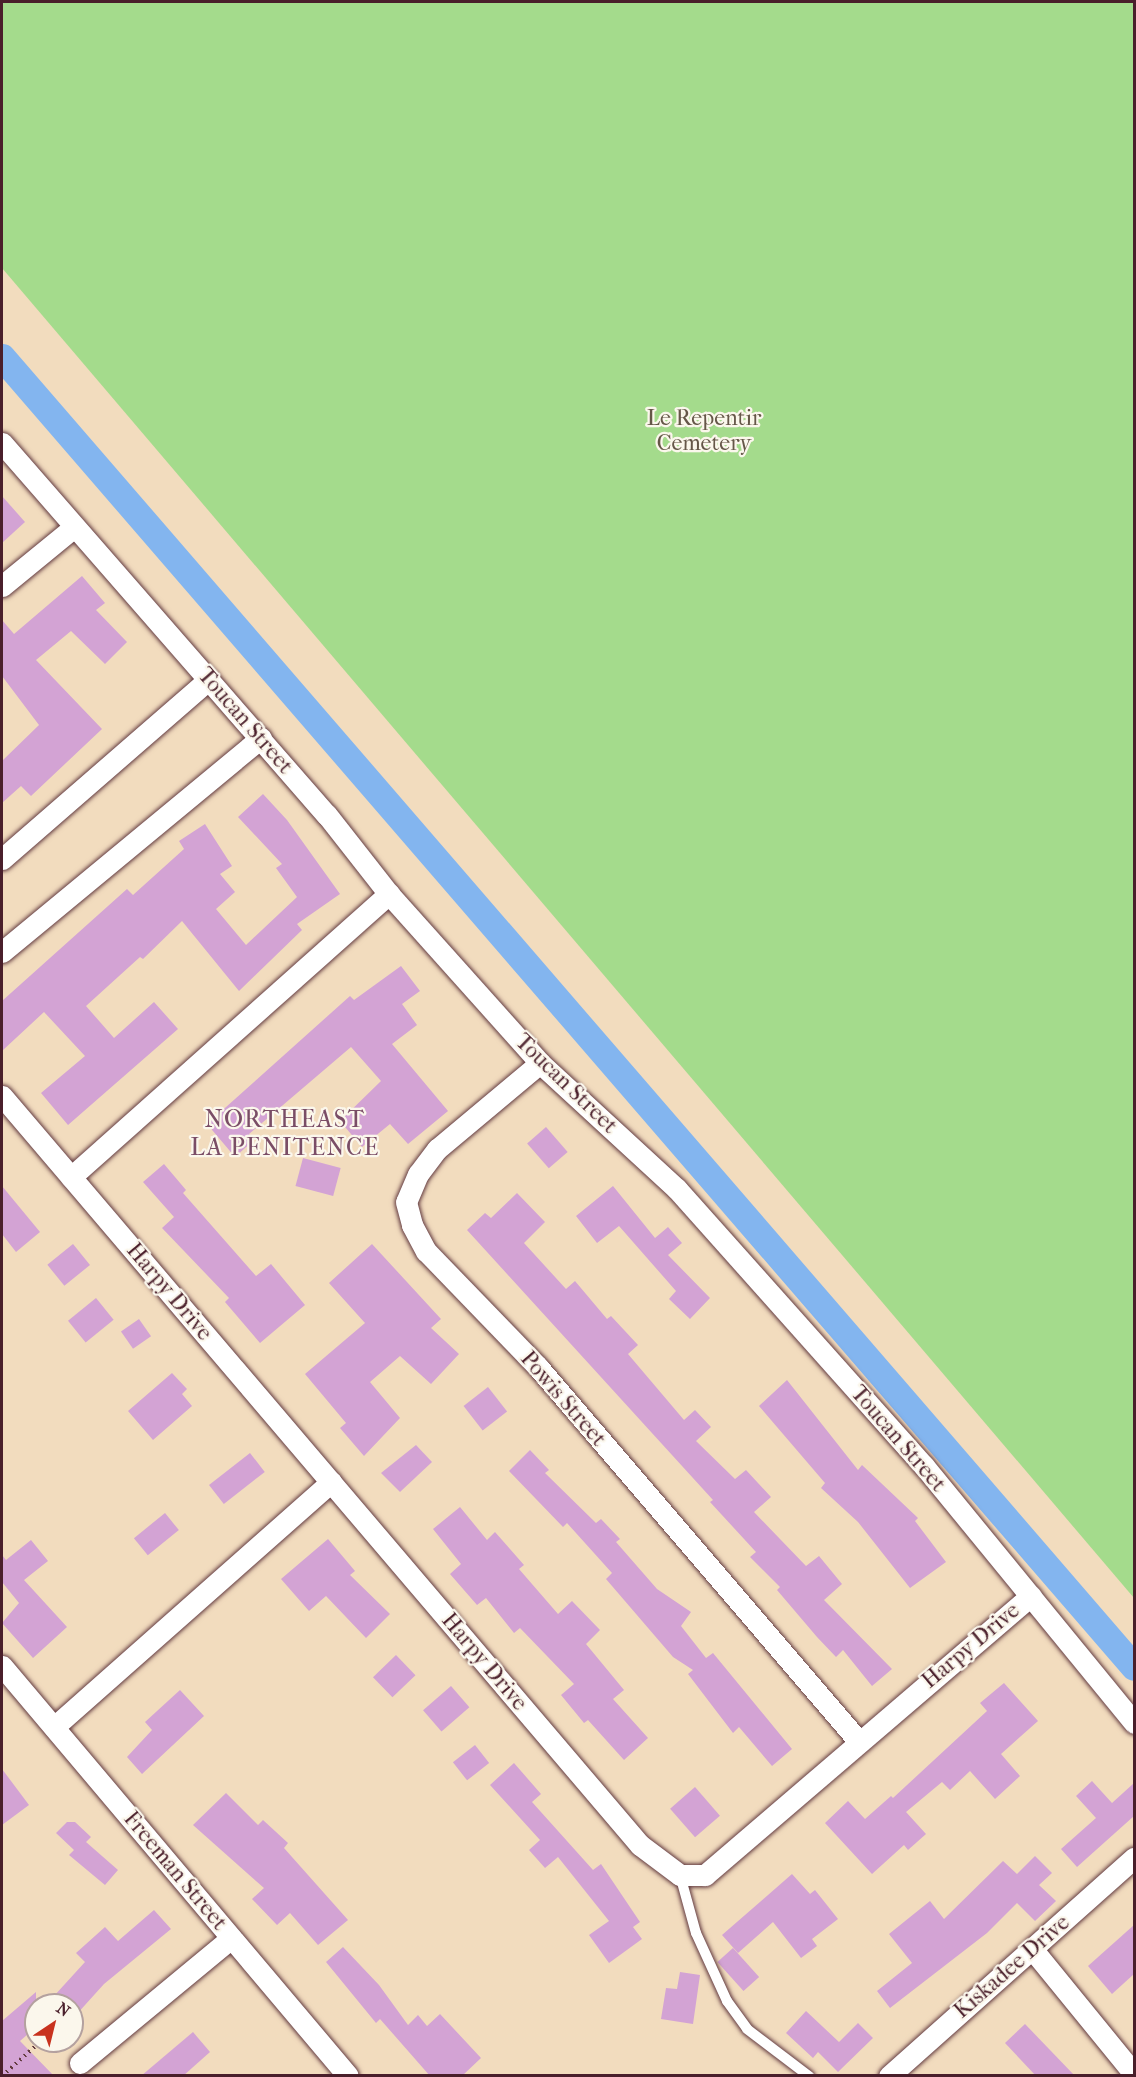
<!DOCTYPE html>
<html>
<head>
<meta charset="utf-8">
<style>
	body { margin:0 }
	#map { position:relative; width:1136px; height:2077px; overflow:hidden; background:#f2dcbe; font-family:"IM FELL French Canon",serif }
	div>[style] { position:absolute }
	.green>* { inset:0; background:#a4db8c }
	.canal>* { height:27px; margin:-13.5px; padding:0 13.5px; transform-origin:13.5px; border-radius:13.5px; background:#83b5ef }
	.building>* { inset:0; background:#d3a3d4; transform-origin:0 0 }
	.path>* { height:4px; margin-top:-2px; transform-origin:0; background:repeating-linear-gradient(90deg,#633b41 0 1.5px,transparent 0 6px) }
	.roads { filter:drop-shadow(0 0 2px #633b41) drop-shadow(0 0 2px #633b41) }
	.service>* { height:10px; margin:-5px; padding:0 5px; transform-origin:5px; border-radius:5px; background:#fff }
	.minor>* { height:21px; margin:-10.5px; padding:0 10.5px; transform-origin:10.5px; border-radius:10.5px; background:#fff }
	span { translate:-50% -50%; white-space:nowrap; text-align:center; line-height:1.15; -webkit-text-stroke:4.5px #fbf7ec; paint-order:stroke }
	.park-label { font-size:22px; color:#655748 }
	.street-label { font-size:22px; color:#4a1f2b }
	.neighbourhood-label { font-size:24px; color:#7a4d66; letter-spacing:1.5px }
	.frame { position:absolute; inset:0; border:3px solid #4a1f2b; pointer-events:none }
	.north { position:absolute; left:24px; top:1993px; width:60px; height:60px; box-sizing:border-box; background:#fbf7ec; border:2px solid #b4a19f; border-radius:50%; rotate:35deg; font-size:16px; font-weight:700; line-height:24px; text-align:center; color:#4a1f2b }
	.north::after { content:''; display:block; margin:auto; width:21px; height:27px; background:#c8321e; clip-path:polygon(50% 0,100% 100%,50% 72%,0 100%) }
</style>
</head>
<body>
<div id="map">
	<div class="green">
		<div style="clip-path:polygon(2px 2px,1134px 2px,1134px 1598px,2px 268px)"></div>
	</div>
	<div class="canal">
		<div style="left:2px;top:357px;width:1731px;rotate:49.17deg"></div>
	</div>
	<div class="building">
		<div style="clip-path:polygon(2px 496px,25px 522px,2px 543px)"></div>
		<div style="clip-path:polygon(82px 576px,105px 603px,96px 610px,127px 642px,105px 664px,71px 631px,36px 660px,102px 729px,31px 796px,21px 786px,2px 803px,2px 761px,39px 725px,2px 676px,2px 620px,14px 634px)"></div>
		<div style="clip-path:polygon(263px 794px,287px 820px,340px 894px,297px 924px,302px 930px,239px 991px,182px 921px,143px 959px,140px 957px,86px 1006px,114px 1038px,154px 1002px,178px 1029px,68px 1125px,41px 1093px,85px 1056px,44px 1012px,2px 1051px,2px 1001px,127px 889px,133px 895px,184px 849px,179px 841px,205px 824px,232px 866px,220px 874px,235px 892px,216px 909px,246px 945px,297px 897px,276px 868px,282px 864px,238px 817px)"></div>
		<div style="clip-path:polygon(401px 966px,420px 991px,402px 1004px,417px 1025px,392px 1044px,448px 1111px,408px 1144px,390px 1124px,362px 1147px,340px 1121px,381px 1081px,351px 1047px,249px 1134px,254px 1140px,235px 1157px,207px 1124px,350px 996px,354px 1000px)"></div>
		<div style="left:546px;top:1127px;width:33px;height:25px;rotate:49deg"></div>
		<div style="left:303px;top:1158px;width:39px;height:29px;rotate:15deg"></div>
		<div style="clip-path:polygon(164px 1164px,186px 1190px,183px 1193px,256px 1276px,271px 1264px,305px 1305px,260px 1343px,225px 1302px,229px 1298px,162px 1228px,174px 1217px,143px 1182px)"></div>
		<div style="clip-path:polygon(2px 1186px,40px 1232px,16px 1252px,2px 1234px)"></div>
		<div style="clip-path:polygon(613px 1186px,655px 1238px,668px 1227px,682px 1243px,668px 1255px,710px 1298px,690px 1319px,669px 1299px,676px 1291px,619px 1226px,597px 1243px,576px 1216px)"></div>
		<div style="clip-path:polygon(517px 1193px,545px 1222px,524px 1243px,566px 1289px,575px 1281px,607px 1319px,611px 1316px,638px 1345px,628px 1354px,684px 1420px,695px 1410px,711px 1427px,696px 1441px,735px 1479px,746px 1470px,771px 1497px,754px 1512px,806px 1566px,819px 1556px,842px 1584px,824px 1600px,892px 1669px,872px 1686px,843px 1650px,836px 1657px,817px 1637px,777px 1590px,780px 1587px,750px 1557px,756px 1552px,710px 1502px,713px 1500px,467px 1230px,485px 1213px,491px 1218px)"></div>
		<div style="left:73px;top:1244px;width:27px;height:33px;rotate:51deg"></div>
		<div style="clip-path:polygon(372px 1244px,441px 1319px,431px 1328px,459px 1354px,431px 1384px,400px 1356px,370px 1382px,400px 1418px,364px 1456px,340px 1428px,346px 1423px,305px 1374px,365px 1323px,329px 1283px)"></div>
		<div style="left:96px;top:1298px;width:28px;height:36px;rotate:51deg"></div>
		<div style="left:139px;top:1319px;width:21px;height:22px;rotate:55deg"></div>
		<div style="clip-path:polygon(172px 1373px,187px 1389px,182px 1394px,192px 1406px,153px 1440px,128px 1411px)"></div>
		<div style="clip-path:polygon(787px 1380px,858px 1470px,862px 1465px,918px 1518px,915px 1521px,946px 1562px,910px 1588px,858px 1522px,821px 1488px,825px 1483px,759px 1406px)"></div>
		<div style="left:488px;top:1387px;width:31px;height:31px;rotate:52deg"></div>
		<div style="clip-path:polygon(416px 1445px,432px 1462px,400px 1492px,381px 1473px)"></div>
		<div style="clip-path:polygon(530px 1450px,549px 1470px,545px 1473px,596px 1523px,601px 1519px,620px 1539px,616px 1542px,657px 1589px,691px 1612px,681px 1626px,706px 1658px,713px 1653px,792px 1749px,772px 1766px,739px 1727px,733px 1733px,688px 1674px,693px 1670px,673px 1657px,606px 1579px,612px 1573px,567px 1523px,563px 1527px,509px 1471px)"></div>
		<div style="left:250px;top:1453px;width:24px;height:52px;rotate:52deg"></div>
		<div style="clip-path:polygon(460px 1507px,487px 1540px,495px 1532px,524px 1565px,519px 1569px,558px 1614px,572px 1601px,600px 1630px,586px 1644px,624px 1690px,613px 1699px,648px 1738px,624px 1760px,588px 1720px,584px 1723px,561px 1695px,574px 1684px,520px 1628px,514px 1633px,486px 1598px,477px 1605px,450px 1574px,461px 1564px,433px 1529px)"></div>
		<div style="left:165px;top:1513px;width:22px;height:40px;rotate:51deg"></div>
		<div style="clip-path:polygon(328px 1539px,355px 1571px,350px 1575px,390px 1614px,366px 1638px,326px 1596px,309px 1611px,281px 1579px)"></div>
		<div style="clip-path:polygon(31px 1540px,48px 1561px,24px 1580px,67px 1627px,33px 1658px,2px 1623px,19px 1603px,2px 1582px,2px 1555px,6px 1560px)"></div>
		<div style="left:396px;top:1655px;width:28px;height:32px;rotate:46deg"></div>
		<div style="clip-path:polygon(1004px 1683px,1038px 1721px,1001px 1754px,1020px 1776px,995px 1799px,970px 1771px,950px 1790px,942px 1782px,906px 1812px,926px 1834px,908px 1850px,904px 1845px,872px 1874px,825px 1823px,848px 1801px,865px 1819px,891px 1796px,893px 1798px,987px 1711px,980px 1703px)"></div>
		<div style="left:451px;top:1686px;width:28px;height:37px;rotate:49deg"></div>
		<div style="clip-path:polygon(180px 1690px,204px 1716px,142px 1774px,127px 1757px,152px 1730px,145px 1722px)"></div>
		<div style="left:475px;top:1745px;width:23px;height:28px;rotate:52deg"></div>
		<div style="clip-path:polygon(514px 1763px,541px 1794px,532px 1802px,593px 1870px,601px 1864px,640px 1922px,633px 1927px,642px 1939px,609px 1963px,589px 1935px,609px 1921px,558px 1857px,545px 1868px,529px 1850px,540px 1840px,490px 1785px)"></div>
		<div style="clip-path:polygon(2px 1769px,29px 1805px,2px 1825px)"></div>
		<div style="clip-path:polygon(1092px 1781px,1112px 1803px,1134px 1783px,1134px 1816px,1077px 1867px,1061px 1849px,1096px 1818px,1076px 1796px)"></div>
		<div style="left:695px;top:1787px;width:38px;height:33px;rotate:49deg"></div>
		<div style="clip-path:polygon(226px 1793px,258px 1825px,263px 1820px,288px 1843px,284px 1848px,348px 1920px,318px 1945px,290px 1913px,277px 1925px,252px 1899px,264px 1888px,193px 1825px)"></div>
		<div style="clip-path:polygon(67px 1822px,75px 1822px,91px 1837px,86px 1842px,118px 1870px,105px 1885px,69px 1855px,74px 1850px,56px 1833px)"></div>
		<div style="clip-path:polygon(1035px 1856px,1052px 1873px,1039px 1885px,1056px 1901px,1035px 1921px,1017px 1903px,987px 1933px,890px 2008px,877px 1991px,912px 1963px,889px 1934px,930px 1901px,944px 1919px,1003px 1861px,1017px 1874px)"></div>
		<div style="clip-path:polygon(792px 1874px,810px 1894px,815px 1890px,838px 1919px,812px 1939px,817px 1946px,801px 1958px,773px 1922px,738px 1953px,722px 1935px)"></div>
		<div style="clip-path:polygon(154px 1910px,171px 1929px,104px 1984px,76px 2015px,72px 2005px,65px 2005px,54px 1996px,85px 1962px,76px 1953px,105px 1927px,118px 1941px)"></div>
		<div style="clip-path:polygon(1134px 1925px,1134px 1974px,1112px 1994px,1088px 1966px)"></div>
		<div style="clip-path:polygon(343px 1947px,379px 1985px,408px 2025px,418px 2015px,427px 2026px,440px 2014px,481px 2058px,462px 2076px,430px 2076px,380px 2019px,376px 2023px,326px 1962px)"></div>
		<div style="left:733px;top:1948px;width:39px;height:21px;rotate:48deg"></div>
		<div style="clip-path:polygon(680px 1972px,700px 1975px,693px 2024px,661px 2019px,666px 1988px,677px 1989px)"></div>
		<div style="clip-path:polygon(36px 1992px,36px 2027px,20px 2041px,54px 2076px,2px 2076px,2px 2021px)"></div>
		<div style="clip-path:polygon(806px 2011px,839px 2042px,858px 2023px,873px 2038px,838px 2072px,818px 2052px,813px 2058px,786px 2033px)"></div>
		<div style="clip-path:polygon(1025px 2024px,1075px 2076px,1036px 2076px,1005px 2043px)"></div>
		<div style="clip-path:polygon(193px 2032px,210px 2052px,183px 2076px,141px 2076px)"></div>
	</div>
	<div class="path">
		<div style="left:2px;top:2076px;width:51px;rotate:-41.8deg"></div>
		<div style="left:40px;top:2042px;width:22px;rotate:27deg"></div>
	</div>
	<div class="roads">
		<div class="service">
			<div style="left:680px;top:1875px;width:60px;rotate:74.6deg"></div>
			<div style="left:696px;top:1933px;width:75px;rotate:65.5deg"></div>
			<div style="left:727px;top:2001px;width:34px;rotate:54deg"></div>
			<div style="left:747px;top:2029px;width:78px;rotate:37.2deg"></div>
		</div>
		<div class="minor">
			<div style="left:2px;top:443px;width:494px;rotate:48.9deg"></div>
			<div style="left:327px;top:815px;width:100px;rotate:51.9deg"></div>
			<div style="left:389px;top:894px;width:227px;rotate:48.2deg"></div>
			<div style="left:540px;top:1063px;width:186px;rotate:42.6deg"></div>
			<div style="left:677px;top:1189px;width:371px;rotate:48.3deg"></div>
			<div style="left:924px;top:1466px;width:332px;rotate:50.7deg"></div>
			<div style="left:2px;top:586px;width:93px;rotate:-39.3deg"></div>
			<div style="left:2px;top:859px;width:274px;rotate:-41deg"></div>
			<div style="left:2px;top:952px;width:336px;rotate:-39.6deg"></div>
			<div style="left:540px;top:1063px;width:134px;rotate:140.1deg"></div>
			<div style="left:437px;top:1149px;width:31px;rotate:127deg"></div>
			<div style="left:418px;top:1174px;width:30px;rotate:113deg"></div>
			<div style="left:406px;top:1202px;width:24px;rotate:75deg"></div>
			<div style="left:412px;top:1225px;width:30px;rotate:62deg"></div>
			<div style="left:426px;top:1251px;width:161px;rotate:46deg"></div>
			<div style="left:538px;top:1367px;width:492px;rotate:49.4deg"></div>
			<div style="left:2px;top:1096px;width:984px;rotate:49.58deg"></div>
			<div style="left:640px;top:1845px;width:50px;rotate:36.9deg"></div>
			<div style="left:680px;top:1875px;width:25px"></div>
			<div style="left:705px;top:1875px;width:429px;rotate:-40.6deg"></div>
			<div style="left:71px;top:1177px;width:426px;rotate:-41.7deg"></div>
			<div style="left:2px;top:1666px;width:536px;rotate:49.84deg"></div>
			<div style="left:54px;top:1727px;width:370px;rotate:-41.5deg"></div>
			<div style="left:1033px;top:1950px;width:160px;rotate:50.8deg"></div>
			<div style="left:80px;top:2063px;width:196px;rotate:-39.6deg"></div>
			<div style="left:889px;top:2076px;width:328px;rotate:-41.7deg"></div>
		</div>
	</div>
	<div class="park-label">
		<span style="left:704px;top:431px">Le Repentir<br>Cemetery</span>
	</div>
	<div class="street-label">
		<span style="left:245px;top:721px;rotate:49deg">Toucan Street</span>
		<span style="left:566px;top:1084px;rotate:44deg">Toucan Street</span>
		<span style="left:169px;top:1292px;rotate:50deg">Harpy Drive</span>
		<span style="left:563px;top:1399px;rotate:49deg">Powis Street</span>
		<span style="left:898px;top:1439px;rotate:49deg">Toucan Street</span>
		<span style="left:971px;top:1646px;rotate:-40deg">Harpy Drive</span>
		<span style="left:484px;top:1662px;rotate:50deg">Harpy Drive</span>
		<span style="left:175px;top:1871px;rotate:50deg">Freeman Street</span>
		<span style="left:1012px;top:1967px;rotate:-41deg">Kiskadee Drive</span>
	</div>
	<div class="neighbourhood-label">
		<span style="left:285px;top:1134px">NORTHEAST<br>LA PENITENCE</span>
	</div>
	<div class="frame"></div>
	<div class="north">N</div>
</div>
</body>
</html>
